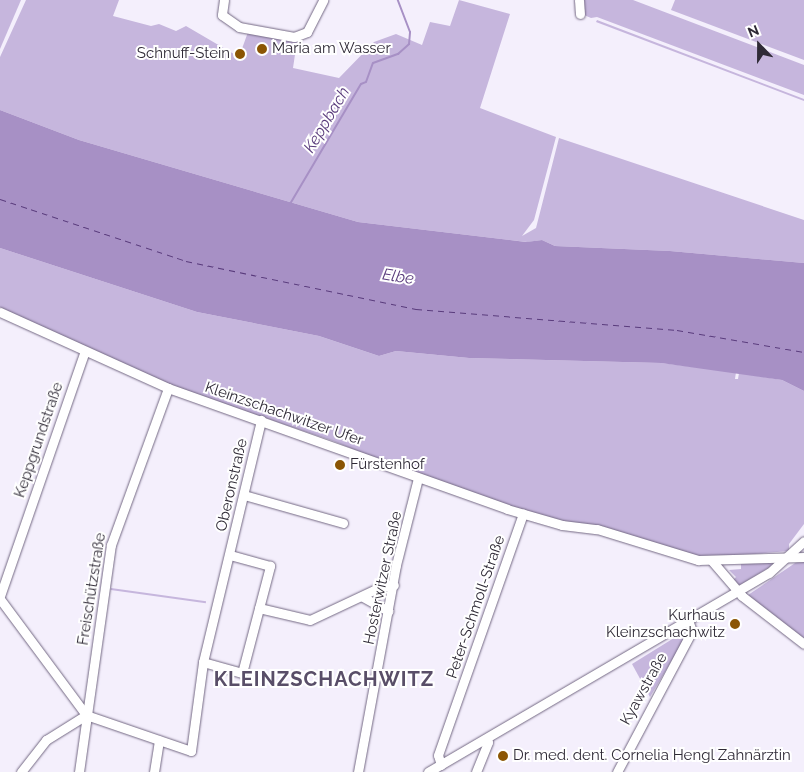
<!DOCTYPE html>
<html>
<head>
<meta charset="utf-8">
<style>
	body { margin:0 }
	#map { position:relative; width:804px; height:772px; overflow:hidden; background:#f4effc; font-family:Raleway,sans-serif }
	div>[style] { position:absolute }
	.green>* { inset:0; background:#c6b6dd; transform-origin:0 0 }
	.water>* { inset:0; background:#a790c5 }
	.stream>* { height:2px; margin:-1px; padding:0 1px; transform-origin:1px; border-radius:1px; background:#a790c5 }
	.ferry>* { height:1px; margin-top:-0.5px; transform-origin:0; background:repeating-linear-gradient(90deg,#593b7c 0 6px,transparent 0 11px) }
	.roads { filter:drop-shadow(0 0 1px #736883) drop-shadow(0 0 1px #736883) }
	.minor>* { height:9px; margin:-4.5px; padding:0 4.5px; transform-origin:4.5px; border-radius:4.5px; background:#fff }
	.dots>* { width:14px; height:14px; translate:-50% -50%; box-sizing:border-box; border:2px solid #fff; border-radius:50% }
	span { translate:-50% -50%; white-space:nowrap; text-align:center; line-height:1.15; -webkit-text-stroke:4px #fff; paint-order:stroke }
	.poi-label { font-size:15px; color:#2f2a36 }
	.left { translate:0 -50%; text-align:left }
	.right { translate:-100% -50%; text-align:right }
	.street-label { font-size:15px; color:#2f2a36 }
	.water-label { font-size:16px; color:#593b7c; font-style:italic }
	.district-label { font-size:20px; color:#594e68; font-weight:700; letter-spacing:1px }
	.north { position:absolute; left:734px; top:20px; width:50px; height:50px; -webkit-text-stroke:4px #fff; paint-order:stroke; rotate:338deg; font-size:14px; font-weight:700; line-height:20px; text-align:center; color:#2f2a36 }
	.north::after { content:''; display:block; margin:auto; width:18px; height:22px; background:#2f2a36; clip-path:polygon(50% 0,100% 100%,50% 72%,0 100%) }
</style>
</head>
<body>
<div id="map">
	<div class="green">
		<div style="clip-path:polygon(0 0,21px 0,0 49px)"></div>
		<div style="clip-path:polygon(26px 0,119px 0,113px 16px,151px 26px,159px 24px,176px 31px,186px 26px,239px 57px,248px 32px,297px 41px,293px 68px,339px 78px,374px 42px,396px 34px,422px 45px,430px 22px,450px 26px,459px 0,510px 14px,480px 108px,556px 137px,534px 220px,522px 236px,536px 228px,559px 138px,804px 220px,804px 263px,670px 251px,555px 246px,542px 240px,527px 242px,358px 222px,79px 140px,0 110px,0 57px)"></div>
		<div style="clip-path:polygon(581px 0,633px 0,804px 65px,804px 95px,597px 17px,591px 18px,584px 15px)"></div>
		<div style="clip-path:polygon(675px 0,804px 0,804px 60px,671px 10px)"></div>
		<div style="clip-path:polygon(597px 20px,804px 99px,804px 101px,596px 22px)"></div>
		<div style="clip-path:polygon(0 248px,197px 312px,319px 336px,379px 356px,396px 351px,469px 358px,661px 363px,736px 372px,735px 379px,738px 379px,739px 373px,782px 380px,804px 391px,804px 524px,789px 544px,789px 551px,708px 558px,562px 523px,418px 476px,417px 472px,407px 471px,333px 441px,168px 385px,0 308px)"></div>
		<div style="clip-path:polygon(804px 557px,804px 639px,748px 595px)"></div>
		<div style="clip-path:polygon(768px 562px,772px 564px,770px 567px,740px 585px,732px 581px,736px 577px,729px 570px,741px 569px,741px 564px)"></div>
		<div style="left:111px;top:588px;width:96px;height:2px;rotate:8deg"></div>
		<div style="clip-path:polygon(682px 633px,684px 640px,650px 697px,632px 664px)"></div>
	</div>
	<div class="water">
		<div style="clip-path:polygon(0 110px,79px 140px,358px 222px,526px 242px,542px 240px,555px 246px,670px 251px,804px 263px,804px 391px,782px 380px,661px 363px,469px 358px,396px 351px,379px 356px,319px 336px,197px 312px,0 248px)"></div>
	</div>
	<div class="stream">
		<div style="left:290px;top:204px;width:139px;rotate:-59.4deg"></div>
		<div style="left:361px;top:84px;width:5px;rotate:-22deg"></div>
		<div style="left:366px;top:82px;width:20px;rotate:-70deg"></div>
		<div style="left:373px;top:63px;width:27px;rotate:-20deg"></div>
		<div style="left:398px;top:54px;width:15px;rotate:-42deg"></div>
		<div style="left:409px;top:44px;width:12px;rotate:-85deg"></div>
		<div style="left:410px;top:32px;width:34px;rotate:-111deg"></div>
	</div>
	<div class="ferry">
		<div style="left:0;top:199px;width:196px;rotate:18.4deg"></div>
		<div style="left:186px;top:261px;width:235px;rotate:11.8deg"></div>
		<div style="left:416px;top:309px;width:262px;rotate:4.6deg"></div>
		<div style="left:677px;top:330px;width:129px;rotate:9.8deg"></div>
	</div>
	<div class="roads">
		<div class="minor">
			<div style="left:224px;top:0;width:15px;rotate:98deg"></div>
			<div style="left:222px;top:15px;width:21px;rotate:35deg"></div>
			<div style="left:239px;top:27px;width:56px;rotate:10.3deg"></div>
			<div style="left:294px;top:37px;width:14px;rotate:-21deg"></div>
			<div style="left:307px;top:32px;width:36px;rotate:-63deg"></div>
			<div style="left:579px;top:0;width:14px;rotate:86deg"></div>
			<div style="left:0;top:312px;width:184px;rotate:24.3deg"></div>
			<div style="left:168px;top:388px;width:360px;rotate:19.6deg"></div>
			<div style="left:507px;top:509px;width:57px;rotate:16.2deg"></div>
			<div style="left:562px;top:525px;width:35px;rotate:7deg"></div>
			<div style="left:597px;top:529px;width:106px;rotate:17.1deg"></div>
			<div style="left:698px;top:560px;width:106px;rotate:-1.6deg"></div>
			<div style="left:244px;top:495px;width:103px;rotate:15.8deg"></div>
			<div style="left:712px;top:561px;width:46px;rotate:49.4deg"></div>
			<div style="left:742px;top:596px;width:78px;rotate:37.7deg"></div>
			<div style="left:0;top:596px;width:259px;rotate:-70.9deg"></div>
			<div style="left:363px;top:597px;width:29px;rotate:29deg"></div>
			<div style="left:0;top:599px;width:144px;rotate:53.4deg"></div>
			<div style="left:86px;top:715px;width:111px;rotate:18.9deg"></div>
			<div style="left:191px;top:751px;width:90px;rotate:-82.3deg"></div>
			<div style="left:203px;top:662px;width:249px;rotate:-76.5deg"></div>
			<div style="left:259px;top:608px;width:52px;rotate:13.2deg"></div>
			<div style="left:310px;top:620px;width:77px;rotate:-25.2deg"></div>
			<div style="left:380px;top:587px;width:14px;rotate:-8deg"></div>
			<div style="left:203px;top:662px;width:41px;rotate:15.8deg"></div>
			<div style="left:242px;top:673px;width:111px;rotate:-75.3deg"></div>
			<div style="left:270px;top:566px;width:41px;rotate:-164.6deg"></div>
			<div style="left:441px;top:765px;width:10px;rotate:-107deg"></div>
			<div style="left:438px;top:755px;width:256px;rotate:-70.6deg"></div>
			<div style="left:21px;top:772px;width:41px;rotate:-52deg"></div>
			<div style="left:46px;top:740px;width:47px;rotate:-32deg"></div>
			<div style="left:79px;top:772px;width:229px;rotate:-82deg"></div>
			<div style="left:111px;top:545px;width:167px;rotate:-70deg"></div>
			<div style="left:154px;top:772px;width:32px;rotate:-81deg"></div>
			<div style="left:358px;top:772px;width:210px;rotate:-79.6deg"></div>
			<div style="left:396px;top:565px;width:90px;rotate:-75.8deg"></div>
			<div style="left:428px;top:772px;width:395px;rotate:-30.3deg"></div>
			<div style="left:769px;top:573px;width:47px;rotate:-42.4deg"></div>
			<div style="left:476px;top:772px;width:32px;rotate:-68deg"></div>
			<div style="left:488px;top:742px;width:4px;rotate:-117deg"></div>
			<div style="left:617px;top:772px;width:160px;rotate:-62deg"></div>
			<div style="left:692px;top:631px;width:12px;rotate:-110deg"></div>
		</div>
	</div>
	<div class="dots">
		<div style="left:262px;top:49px;background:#8b5504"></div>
		<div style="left:240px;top:54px;background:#8b5504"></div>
		<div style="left:340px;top:465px;background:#8b5504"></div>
		<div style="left:735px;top:624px;background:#8b5504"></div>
		<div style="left:503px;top:756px;background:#8b5504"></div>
	</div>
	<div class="poi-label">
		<span class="left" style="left:272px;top:49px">Maria am Wasser</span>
		<span class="right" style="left:230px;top:54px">Schnuff-Stein</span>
		<span class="left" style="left:350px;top:465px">Fürstenhof</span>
		<span class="right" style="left:725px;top:624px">Kurhaus<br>Kleinzschachwitz</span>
		<span class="left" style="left:513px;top:756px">Dr. med. dent. Cornelia Hengl Zahnärztin</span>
	</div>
	<div class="street-label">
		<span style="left:284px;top:414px;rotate:19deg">Kleinzschachwitzer Ufer</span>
		<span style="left:39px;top:440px;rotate:-71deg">Keppgrundstraße</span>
		<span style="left:232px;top:485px;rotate:-77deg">Oberonstraße</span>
		<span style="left:383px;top:578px;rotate:-78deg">Hosterwitzer Straße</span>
		<span style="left:92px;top:589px;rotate:-81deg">Freischützstraße</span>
		<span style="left:476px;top:607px;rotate:-71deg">Peter-Schmoll-Straße</span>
		<span style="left:644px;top:689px;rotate:-61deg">Kyawstraße</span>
	</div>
	<div class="water-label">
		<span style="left:327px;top:120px;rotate:-59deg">Keppbach</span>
		<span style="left:398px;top:277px;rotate:9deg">Elbe</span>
	</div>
	<div class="district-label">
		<span style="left:324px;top:679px">KLEINZSCHACHWITZ</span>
	</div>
	<div class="north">N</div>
</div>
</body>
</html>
